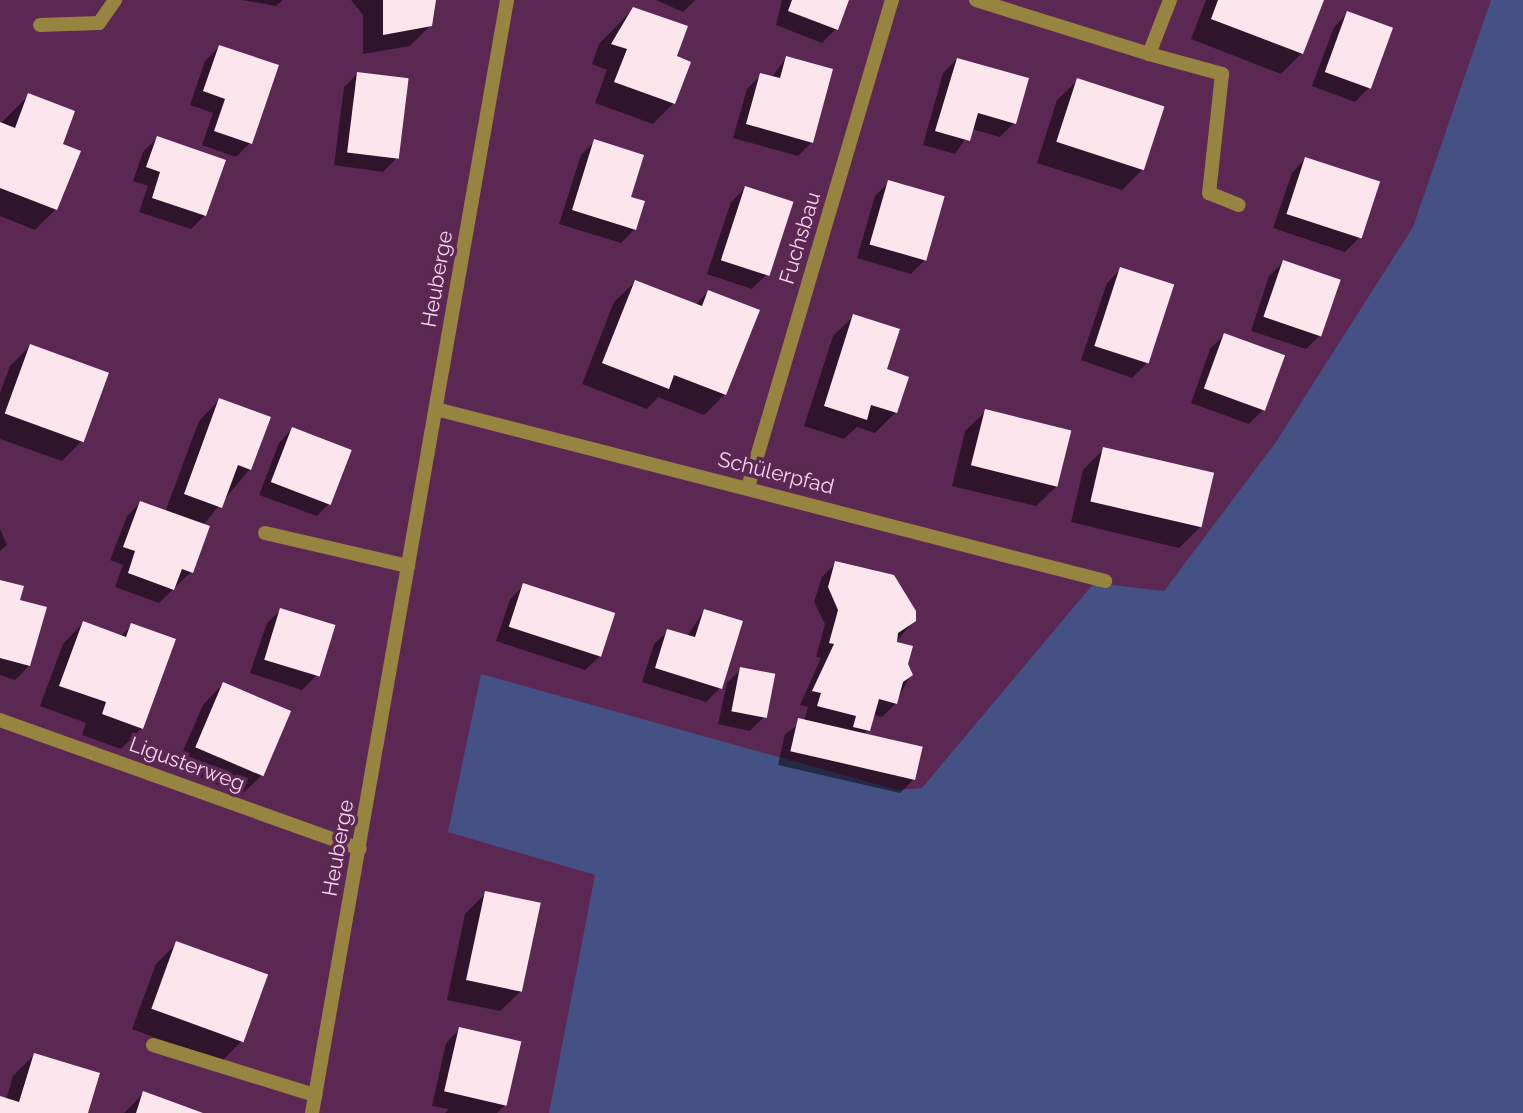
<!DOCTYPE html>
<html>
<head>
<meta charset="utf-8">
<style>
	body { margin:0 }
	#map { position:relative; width:1523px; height:1113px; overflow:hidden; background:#5b2753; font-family:Raleway,sans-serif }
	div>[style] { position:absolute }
	.green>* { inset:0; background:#455084 }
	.shadow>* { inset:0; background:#0007 }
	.building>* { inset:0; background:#fce5ed; transform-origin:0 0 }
	.service>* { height:14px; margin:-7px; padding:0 7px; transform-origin:7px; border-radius:7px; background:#978441 }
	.minor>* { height:14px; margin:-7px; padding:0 7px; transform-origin:7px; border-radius:7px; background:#978441 }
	span { translate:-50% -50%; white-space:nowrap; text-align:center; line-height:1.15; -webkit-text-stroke:7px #5b2753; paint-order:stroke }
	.street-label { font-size:21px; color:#f6d5ee }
</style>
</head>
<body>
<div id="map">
	<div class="green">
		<div style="clip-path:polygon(1491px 0,1523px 0,1523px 1113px,549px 1113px,595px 875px,448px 832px,481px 674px,897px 790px,922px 788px,1094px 583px,1164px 591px,1276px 442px,1413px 227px)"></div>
	</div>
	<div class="shadow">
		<div style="clip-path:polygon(242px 0,283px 0,276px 6px)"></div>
		<div style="clip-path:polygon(351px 0,434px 0,431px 25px,410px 46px,363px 54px,363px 15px)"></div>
		<div style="clip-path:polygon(656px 0,695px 0,683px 12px)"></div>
		<div style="clip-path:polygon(782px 0,847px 0,836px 29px,822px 43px,776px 25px)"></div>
		<div style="clip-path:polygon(1206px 0,1322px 0,1302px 53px,1281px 74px,1191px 39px)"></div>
		<div style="clip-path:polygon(633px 9px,675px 57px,674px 103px,653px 124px,595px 103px,607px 70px,592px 64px,599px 44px)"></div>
		<div style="clip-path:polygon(1348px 13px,1369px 88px,1355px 102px,1312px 86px,1334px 27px)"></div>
		<div style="clip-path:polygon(219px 47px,250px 143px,236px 157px,202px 145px,213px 113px,190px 105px,205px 61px)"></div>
		<div style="clip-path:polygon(786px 58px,812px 142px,798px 156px,733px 138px,747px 89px,761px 75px,771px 78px)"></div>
		<div style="clip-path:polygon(957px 59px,1014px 123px,1000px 137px,972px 129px,955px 154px,923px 145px,943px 73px)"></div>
		<div style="clip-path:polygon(358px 73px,397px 158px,383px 172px,334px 165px,344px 87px)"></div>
		<div style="clip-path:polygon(1078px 80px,1143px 169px,1122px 190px,1037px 163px,1057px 100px)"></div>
		<div style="clip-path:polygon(29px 95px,60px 145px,56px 209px,35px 230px,0 216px,0 124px)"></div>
		<div style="clip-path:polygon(157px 138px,205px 215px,191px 229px,139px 212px,148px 186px,133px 181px,143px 152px)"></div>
		<div style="clip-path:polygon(595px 141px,629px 198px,635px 229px,621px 243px,559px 224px,581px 155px)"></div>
		<div style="clip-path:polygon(1305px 159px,1359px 238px,1345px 252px,1273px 228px,1292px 173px)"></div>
		<div style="clip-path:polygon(889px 182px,925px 260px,911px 274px,857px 258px,875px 196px)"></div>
		<div style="clip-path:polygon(745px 188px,766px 275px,752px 289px,707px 274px,731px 202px)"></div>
		<div style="clip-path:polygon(1283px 262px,1320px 335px,1306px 349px,1251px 331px,1269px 276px)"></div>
		<div style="clip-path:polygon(1121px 269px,1146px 364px,1132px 378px,1081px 360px,1107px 283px)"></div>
		<div style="clip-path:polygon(635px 282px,695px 305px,708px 292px,725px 394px,704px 415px,658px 397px,647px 409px,582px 384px,614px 302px)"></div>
		<div style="clip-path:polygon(854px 316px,884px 371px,896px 412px,875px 433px,857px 427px,844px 439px,804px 426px,833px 336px)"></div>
		<div style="clip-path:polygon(1224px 335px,1263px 410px,1249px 424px,1191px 403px,1210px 349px)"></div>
		<div style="clip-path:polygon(30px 346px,83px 440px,62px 461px,0 439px,0 393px,10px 366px)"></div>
		<div style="clip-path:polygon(219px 400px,250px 469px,203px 525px,191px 572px,159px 603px,115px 587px,123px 565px,110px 560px,127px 516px,140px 503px,165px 512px,199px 421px)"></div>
		<div style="clip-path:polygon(986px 411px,1057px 486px,1036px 506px,952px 486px,965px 431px)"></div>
		<div style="clip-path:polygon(292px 429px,331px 502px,317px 516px,259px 495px,279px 443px)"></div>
		<div style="clip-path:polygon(1104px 449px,1200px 527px,1179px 548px,1071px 522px,1083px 470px)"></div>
		<div style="clip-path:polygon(0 529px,7px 545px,0 551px)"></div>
		<div style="clip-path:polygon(836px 563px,914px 621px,895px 643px,911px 674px,896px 703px,882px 717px,873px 715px,864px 735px,914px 779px,900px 793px,778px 765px,785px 734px,804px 721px,808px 707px,800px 705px,821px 658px,816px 657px,825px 624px,814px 602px,822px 577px)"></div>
		<div style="clip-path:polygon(0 582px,18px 601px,29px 666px,15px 680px,0 675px)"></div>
		<div style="clip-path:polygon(524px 585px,599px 657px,585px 670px,496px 641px,510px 599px)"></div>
		<div style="clip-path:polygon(281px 610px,316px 676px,302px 690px,250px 673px,267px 623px)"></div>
		<div style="clip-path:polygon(704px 611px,720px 688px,706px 702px,642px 682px,654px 644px,668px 631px,687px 636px)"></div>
		<div style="clip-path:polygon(83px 623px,120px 637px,132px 625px,142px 728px,121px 749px,82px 735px,86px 723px,40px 706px,63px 644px)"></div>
		<div style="clip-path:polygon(741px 669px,764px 717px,750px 731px,718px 724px,727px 683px)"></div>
		<div style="clip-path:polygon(223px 684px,262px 775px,241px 795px,176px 767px,203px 705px)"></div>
		<div style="clip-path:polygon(486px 893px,521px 991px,500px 1011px,447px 1000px,465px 914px)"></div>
		<div style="clip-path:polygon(177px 943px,242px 1041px,221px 1062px,132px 1029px,156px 964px)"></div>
		<div style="clip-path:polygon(460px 1029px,505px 1105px,497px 1113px,445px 1113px,449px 1109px,432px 1106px,446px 1043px)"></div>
		<div style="clip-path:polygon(34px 1055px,87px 1113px,0 1113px,0 1098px,6px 1100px,13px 1076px)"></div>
		<div style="clip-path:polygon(144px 1093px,199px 1113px,124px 1113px)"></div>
	</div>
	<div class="building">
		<div style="clip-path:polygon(383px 0,436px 0,432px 26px,383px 35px)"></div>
		<div style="clip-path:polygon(792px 0,849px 0,838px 30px,788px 11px)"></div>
		<div style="clip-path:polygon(1218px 0,1324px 0,1303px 54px,1211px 19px)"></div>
		<div style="clip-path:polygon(633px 7px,688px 26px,677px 56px,691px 62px,675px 104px,614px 82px,627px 49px,611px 44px)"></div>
		<div style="left:1347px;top:11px;width:49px;height:65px;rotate:20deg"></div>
		<div style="clip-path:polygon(219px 45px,279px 65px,252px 144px,214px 131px,225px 99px,203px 91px)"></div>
		<div style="clip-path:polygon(786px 56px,833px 69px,813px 143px,746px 124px,760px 73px,780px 78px)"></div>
		<div style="clip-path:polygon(957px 58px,1029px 78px,1016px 124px,978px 113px,970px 141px,935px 131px)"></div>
		<div style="left:357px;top:72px;width:52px;height:81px;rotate:7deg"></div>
		<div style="left:1077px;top:78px;width:92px;height:67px;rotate:18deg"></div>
		<div style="clip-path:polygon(28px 93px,75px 111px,63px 144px,81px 151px,57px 210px,0 188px,0 122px,15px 128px)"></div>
		<div style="clip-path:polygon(157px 136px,226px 160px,206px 216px,152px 198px,160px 172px,146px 167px)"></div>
		<div style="clip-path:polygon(594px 139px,644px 155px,631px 197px,645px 201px,636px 230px,572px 210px)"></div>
		<div style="left:1305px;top:157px;width:79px;height:60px;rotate:18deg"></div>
		<div style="left:888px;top:180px;width:59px;height:67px;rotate:16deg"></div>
		<div style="left:745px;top:186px;width:51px;height:78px;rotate:18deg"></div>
		<div style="left:1283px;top:260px;width:61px;height:60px;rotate:19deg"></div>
		<div style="left:1120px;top:267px;width:57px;height:83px;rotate:18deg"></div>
		<div style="clip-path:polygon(635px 280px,702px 306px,708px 290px,760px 310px,726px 395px,674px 375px,669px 389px,602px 363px)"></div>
		<div style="clip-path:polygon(853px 314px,900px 329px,887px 369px,909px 377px,897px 413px,871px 405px,867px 420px,824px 406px)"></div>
		<div style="left:1224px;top:333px;width:65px;height:59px;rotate:20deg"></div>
		<div style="left:30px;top:344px;width:84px;height:74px;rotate:20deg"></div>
		<div style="clip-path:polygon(219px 398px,271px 417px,251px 470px,238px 465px,222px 508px,184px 494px)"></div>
		<div style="left:985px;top:409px;width:89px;height:58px;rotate:14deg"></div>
		<div style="left:292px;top:427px;width:64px;height:59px;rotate:21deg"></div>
		<div style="left:1103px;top:447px;width:114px;height:56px;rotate:13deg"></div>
		<div style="clip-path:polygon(140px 501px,210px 526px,193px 573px,182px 569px,174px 590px,128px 573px,135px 551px,123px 547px)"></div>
		<div style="clip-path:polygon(835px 561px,894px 575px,916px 611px,916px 621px,898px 633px,897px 642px,913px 646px,908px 664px,913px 675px,903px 682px,897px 704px,879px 699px,870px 731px,853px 727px,856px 716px,817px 706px,821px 693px,812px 691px,834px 644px,829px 643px,838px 610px,828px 587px)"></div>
		<div style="clip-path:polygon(0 580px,24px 586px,20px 600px,47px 607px,30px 666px,0 658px)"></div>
		<div style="left:523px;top:583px;width:97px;height:46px;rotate:18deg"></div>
		<div style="left:280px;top:608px;width:58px;height:54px;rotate:17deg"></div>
		<div style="clip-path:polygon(704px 609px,743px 621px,722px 689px,655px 668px,667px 629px,695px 637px)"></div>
		<div style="clip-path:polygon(83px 621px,126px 637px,131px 623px,176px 639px,143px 729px,102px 714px,106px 702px,59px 686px)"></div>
		<div style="left:740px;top:667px;width:36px;height:45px;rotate:11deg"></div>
		<div style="left:223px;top:682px;width:74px;height:71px;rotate:23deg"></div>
		<div style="left:798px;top:718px;width:128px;height:34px;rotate:13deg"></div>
		<div style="left:485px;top:891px;width:57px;height:91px;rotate:12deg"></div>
		<div style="left:176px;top:941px;width:98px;height:72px;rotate:20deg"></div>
		<div style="left:459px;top:1027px;width:64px;height:66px;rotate:13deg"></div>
		<div style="clip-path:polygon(34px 1053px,100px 1073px,88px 1113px,0 1113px,0 1096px,19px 1102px)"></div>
		<div style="clip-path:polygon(143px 1091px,203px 1113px,136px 1113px)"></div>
	</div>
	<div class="service">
		<div style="left:265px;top:533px;width:147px;rotate:13deg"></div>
		<div style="left:153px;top:1045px;width:170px;rotate:17.2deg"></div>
	</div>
	<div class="minor">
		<div style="left:976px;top:0;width:181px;rotate:17.3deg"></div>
		<div style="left:1149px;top:54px;width:58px;rotate:-68.7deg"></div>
		<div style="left:40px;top:25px;width:59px;rotate:-1.9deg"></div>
		<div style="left:99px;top:23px;width:28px;rotate:-55deg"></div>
		<div style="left:1149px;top:54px;width:76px;rotate:15.3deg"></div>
		<div style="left:1222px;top:74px;width:120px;rotate:96.2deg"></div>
		<div style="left:1209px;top:193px;width:32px;rotate:22deg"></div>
		<div style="left:436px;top:409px;width:691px;rotate:14.42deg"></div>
		<div style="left:748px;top:487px;width:508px;rotate:-73.53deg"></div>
		<div style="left:0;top:720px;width:382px;rotate:19.7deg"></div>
		<div style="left:312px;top:1113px;width:1130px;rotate:-80.06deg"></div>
	</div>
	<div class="street-label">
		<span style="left:800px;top:238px;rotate:-73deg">Fuchsbau</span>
		<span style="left:437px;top:279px;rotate:-80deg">Heuberge</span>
		<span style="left:776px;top:473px;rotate:14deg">Schülerpfad</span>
		<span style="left:187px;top:764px;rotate:20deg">Ligusterweg</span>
		<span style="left:338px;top:848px;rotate:-80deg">Heuberge</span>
	</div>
</div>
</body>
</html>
